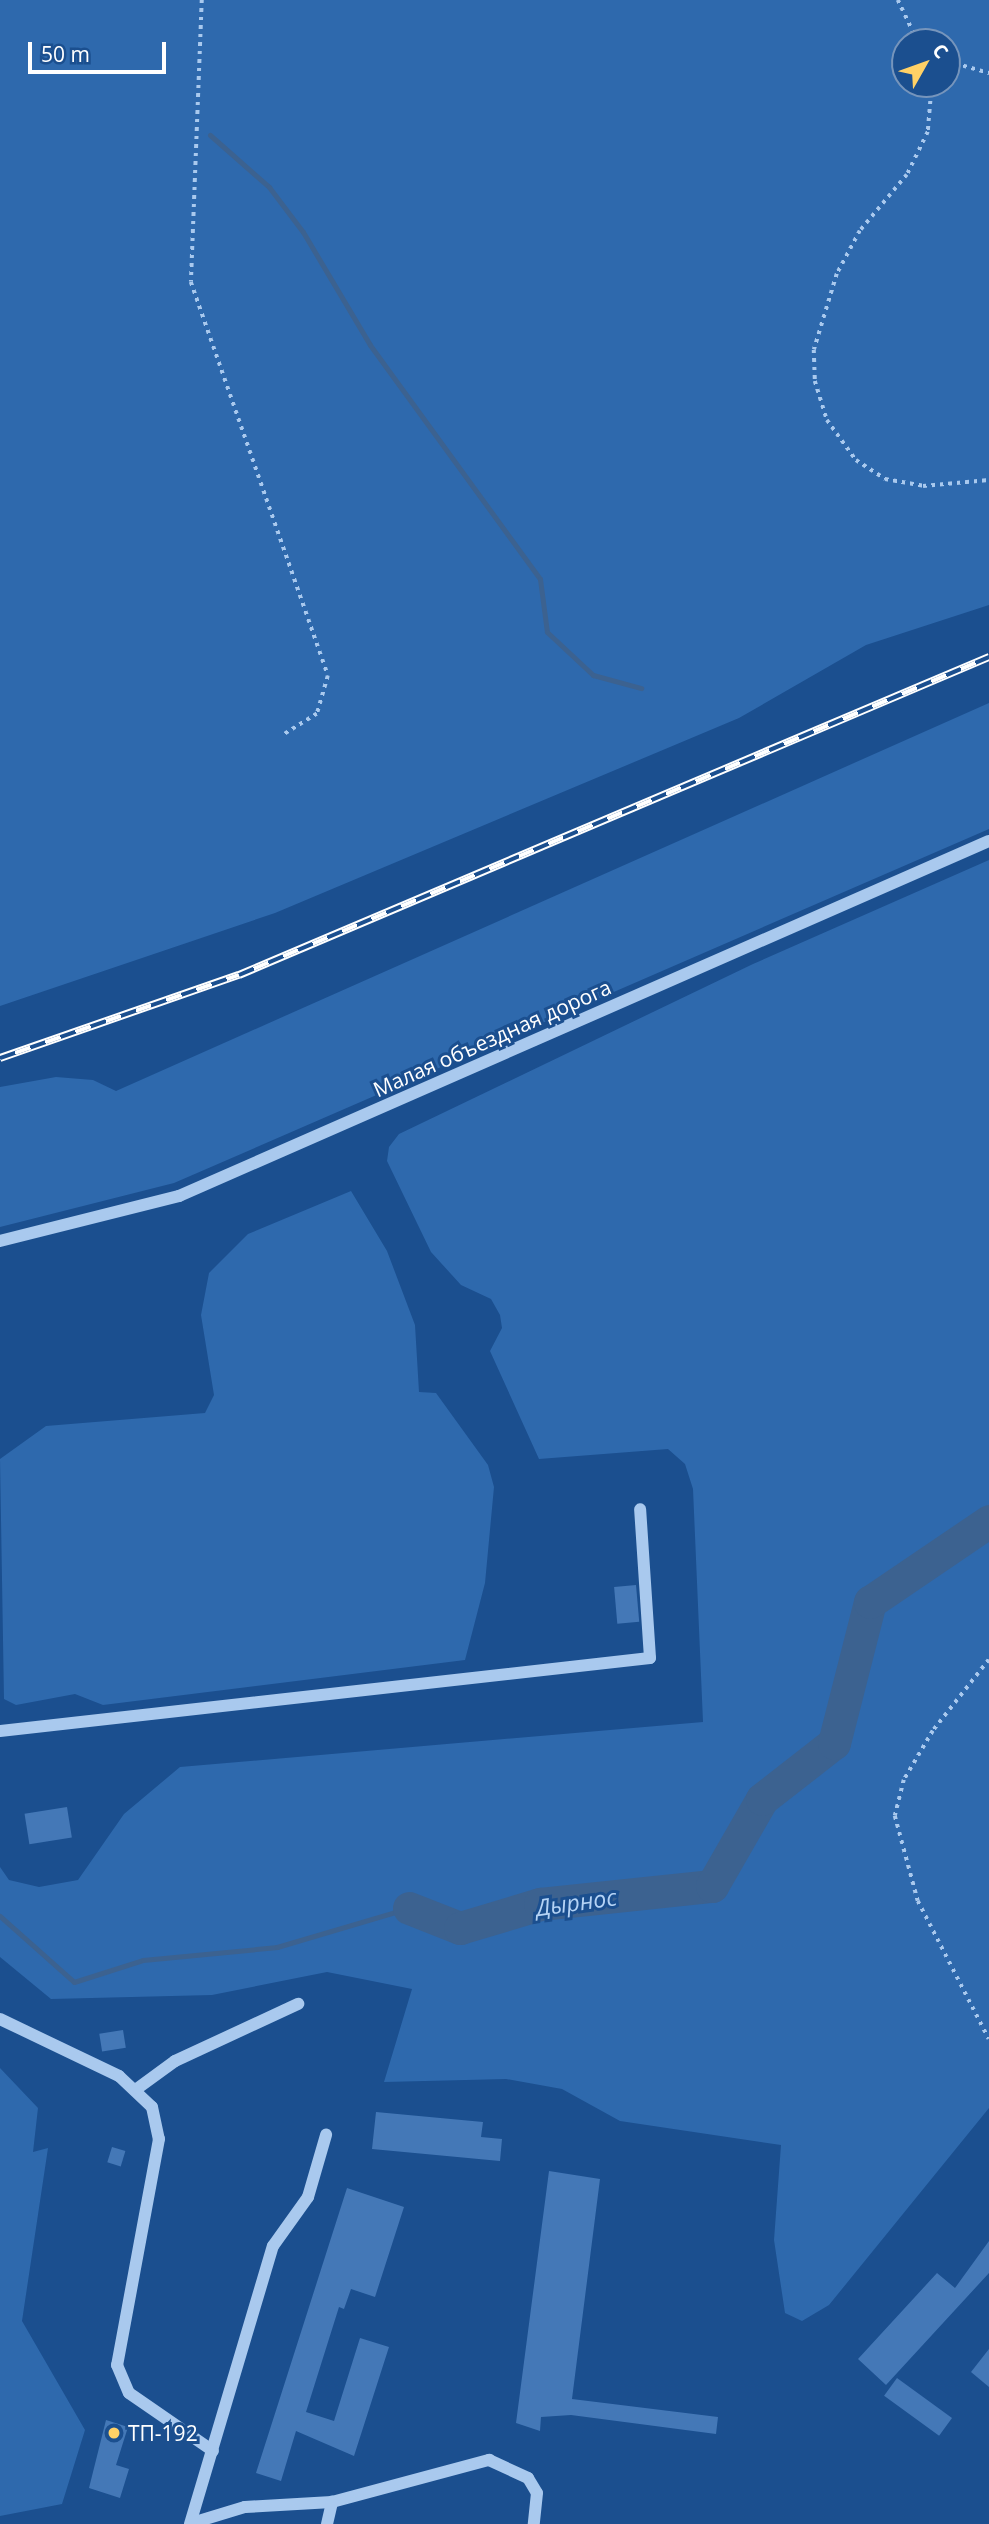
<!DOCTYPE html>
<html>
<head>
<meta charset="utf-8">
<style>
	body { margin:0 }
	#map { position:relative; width:989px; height:2524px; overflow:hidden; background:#1b4f8f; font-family:"Open Sans",sans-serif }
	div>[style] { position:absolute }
	.green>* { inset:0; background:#2e69ad }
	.stream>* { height:5px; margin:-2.5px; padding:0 2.5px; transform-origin:2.5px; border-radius:2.5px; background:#3c6290 }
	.river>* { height:33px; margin:-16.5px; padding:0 16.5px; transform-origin:16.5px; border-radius:16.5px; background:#3c6290 }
	.building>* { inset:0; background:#4478b7; transform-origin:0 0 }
	.path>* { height:3.5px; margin-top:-1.75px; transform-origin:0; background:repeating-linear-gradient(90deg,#a9c9ee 0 3.5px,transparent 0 8.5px) }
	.minor>* { height:12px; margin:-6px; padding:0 6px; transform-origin:6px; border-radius:6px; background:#a9c9ee }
	.rail>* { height:8px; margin-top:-4px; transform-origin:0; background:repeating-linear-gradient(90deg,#1b4f8f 0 16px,#fff 0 32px); box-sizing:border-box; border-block:2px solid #fff }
	.dots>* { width:19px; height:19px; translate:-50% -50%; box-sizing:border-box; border:4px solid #1b4f8f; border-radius:50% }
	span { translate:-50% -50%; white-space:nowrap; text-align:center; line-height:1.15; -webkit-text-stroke:6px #1b4f8f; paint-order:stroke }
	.street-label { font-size:21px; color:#fff }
	.poi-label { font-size:21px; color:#fff }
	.left { translate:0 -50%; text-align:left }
	.water-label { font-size:23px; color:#b5d3f5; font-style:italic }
	.north { position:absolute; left:891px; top:28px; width:70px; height:70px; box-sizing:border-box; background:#1b4f8f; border:2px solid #7695bc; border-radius:50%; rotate:50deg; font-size:19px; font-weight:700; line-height:28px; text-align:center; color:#fff }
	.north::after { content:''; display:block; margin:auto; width:24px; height:32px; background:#ffd166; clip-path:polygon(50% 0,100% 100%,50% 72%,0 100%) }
	.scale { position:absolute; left:28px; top:42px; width:138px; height:32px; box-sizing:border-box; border:4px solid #fff; border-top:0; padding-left:9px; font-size:21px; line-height:24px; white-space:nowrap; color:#fff; -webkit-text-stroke:5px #1b4f8f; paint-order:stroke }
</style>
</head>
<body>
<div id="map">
	<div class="green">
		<div style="clip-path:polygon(evenodd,0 0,989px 0,989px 605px,866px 645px,739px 718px,275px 913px,0 1006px,0 0,947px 42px,947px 84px,905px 84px,905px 42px,947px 42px)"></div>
		<div style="clip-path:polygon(989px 703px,989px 829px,174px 1183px,0 1227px,0 1087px,56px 1077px,93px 1080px,116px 1091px)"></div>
		<div style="clip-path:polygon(989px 860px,989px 2108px,829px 2305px,802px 2321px,785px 2313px,774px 2240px,781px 2145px,620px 2121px,562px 2089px,506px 2079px,384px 2082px,412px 1989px,327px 1972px,212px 1995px,51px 1999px,0 1957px,0 1867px,9px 1880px,39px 1887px,78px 1880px,124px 1814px,180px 1767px,703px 1722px,693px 1489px,685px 1464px,668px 1449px,539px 1459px,490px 1351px,502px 1328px,500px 1315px,491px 1299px,461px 1285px,431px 1252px,387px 1161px,389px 1147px,399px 1134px,753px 964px)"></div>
		<div style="clip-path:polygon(351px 1191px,387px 1251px,415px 1325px,419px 1392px,436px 1393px,488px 1465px,494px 1487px,485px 1583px,465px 1660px,103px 1705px,75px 1694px,16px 1705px,4px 1699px,0 1459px,46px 1426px,205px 1413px,214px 1395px,201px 1315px,209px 1273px,248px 1234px)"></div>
		<div style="clip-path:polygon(0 2068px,38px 2108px,33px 2152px,48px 2148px,22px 2321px,85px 2430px,62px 2504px,0 2516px)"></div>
	</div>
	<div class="stream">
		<div style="left:210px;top:135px;width:79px;rotate:41.4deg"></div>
		<div style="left:269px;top:187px;width:56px;rotate:52.9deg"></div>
		<div style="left:303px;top:232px;width:131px;rotate:59.3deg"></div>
		<div style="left:370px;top:345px;width:289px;rotate:54deg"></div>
		<div style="left:540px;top:579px;width:53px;rotate:82.5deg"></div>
		<div style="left:547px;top:632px;width:63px;rotate:43.1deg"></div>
		<div style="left:593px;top:675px;width:50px;rotate:15.2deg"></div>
		<div style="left:0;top:1916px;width:99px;rotate:41.7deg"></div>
		<div style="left:74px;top:1982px;width:72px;rotate:-17.7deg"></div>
		<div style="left:143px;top:1960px;width:135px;rotate:-5.5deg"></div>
		<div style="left:277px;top:1947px;width:138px;rotate:-16.5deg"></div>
	</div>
	<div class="river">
		<div style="left:409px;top:1908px;width:55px;rotate:21.4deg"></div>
		<div style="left:460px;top:1928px;width:84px;rotate:-16.7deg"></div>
		<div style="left:540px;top:1904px;width:173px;rotate:-6deg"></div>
		<div style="left:712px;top:1886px;width:100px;rotate:-60.1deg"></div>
		<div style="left:762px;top:1799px;width:91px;rotate:-37.9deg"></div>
		<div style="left:834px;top:1743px;width:146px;rotate:-75.7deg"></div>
		<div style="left:870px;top:1602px;width:144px;rotate:-34.2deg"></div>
	</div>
	<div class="building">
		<div style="left:636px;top:1585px;width:37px;height:22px;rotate:85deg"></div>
		<div style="left:67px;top:1807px;width:31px;height:43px;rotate:81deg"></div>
		<div style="left:123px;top:2030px;width:18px;height:24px;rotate:81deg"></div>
		<div style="clip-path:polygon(376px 2112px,483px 2122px,481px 2137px,502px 2139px,500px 2161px,372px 2149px)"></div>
		<div style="left:112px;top:2147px;width:14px;height:16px;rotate:17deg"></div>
		<div style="clip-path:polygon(549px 2171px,600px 2179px,572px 2399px,718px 2417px,716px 2434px,571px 2415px,541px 2417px,540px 2431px,516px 2423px)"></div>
		<div style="clip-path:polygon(347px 2188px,404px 2207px,375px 2297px,351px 2289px,344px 2309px,339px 2307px,306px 2412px,334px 2421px,360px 2338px,389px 2347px,354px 2456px,296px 2431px,281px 2481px,256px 2473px)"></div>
		<div style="clip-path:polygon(989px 2241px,989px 2273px,886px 2385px,858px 2359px,937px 2273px,955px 2288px)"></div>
		<div style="clip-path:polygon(989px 2349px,989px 2387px,971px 2372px)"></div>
		<div style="left:897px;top:2378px;width:68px;height:22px;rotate:36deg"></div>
		<div style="clip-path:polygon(106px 2420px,128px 2427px,116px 2465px,129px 2469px,120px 2498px,89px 2488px)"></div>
	</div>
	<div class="path">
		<div style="left:202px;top:0;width:282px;rotate:92.2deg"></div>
		<div style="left:191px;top:282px;width:417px;rotate:70.8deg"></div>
		<div style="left:328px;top:676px;width:40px;rotate:106deg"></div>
		<div style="left:317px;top:714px;width:38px;rotate:148deg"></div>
		<div style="left:898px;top:0;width:47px;rotate:64.5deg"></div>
		<div style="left:947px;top:61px;width:44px;rotate:15.9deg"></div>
		<div style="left:932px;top:84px;width:48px;rotate:94.8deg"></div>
		<div style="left:928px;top:132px;width:48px;rotate:116deg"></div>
		<div style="left:907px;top:175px;width:73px;rotate:130deg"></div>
		<div style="left:860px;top:231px;width:49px;rotate:118.1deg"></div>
		<div style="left:837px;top:274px;width:79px;rotate:106.8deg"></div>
		<div style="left:814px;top:350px;width:31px;rotate:88deg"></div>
		<div style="left:815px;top:381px;width:41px;rotate:72.9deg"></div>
		<div style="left:827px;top:420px;width:49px;rotate:54.1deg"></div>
		<div style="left:856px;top:460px;width:35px;rotate:33deg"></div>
		<div style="left:885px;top:479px;width:39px;rotate:10deg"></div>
		<div style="left:923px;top:486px;width:66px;rotate:-5.2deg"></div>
		<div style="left:989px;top:1660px;width:90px;rotate:128.3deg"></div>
		<div style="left:933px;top:1731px;width:57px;rotate:120.6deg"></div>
		<div style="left:904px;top:1780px;width:37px;rotate:104deg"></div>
		<div style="left:895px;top:1816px;width:88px;rotate:74.9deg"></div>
		<div style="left:918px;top:1901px;width:155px;rotate:62.8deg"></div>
	</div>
	<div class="minor">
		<div style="left:0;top:1241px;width:185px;rotate:-14.1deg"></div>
		<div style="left:179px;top:1196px;width:884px;rotate:-23.67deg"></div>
		<div style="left:0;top:1731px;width:654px;rotate:-6.41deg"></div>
		<div style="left:650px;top:1658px;width:149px;rotate:-93.8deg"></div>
		<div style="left:0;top:2019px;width:132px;rotate:25.6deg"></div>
		<div style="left:119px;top:2076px;width:45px;rotate:43.2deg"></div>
		<div style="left:152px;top:2107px;width:33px;rotate:78deg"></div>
		<div style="left:159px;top:2139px;width:230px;rotate:100.5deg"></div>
		<div style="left:117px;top:2365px;width:30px;rotate:67deg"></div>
		<div style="left:129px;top:2393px;width:102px;rotate:34.6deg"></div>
		<div style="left:138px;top:2088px;width:46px;rotate:-36.1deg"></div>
		<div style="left:175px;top:2061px;width:136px;rotate:-24.9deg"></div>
		<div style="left:192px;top:2523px;width:55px;rotate:-16.8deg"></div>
		<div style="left:245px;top:2507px;width:87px;rotate:-3.3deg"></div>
		<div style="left:332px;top:2502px;width:163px;rotate:-15deg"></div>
		<div style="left:489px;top:2460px;width:43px;rotate:24.8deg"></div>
		<div style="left:528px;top:2478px;width:17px;rotate:59deg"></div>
		<div style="left:537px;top:2493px;width:31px;rotate:96deg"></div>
		<div style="left:190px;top:2524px;width:290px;rotate:-73.4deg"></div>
		<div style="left:273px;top:2246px;width:60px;rotate:-54.5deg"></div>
		<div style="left:308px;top:2197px;width:65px;rotate:-73.8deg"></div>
		<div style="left:327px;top:2524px;width:23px;rotate:-77deg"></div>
	</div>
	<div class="rail">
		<div style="left:0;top:1058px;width:253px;rotate:-19.2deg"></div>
		<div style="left:239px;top:975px;width:815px;rotate:-22.98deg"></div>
	</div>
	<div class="dots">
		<div style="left:114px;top:2433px;background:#ffd166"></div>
	</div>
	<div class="street-label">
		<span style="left:492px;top:1038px;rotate:-24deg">Малая объездная дорога</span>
	</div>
	<div class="poi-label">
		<span class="left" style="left:128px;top:2433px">ТП-192</span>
	</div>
	<div class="water-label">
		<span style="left:576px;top:1902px;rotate:-8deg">Дырнос</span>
	</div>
	<div class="north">С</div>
	<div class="scale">50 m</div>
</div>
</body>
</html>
